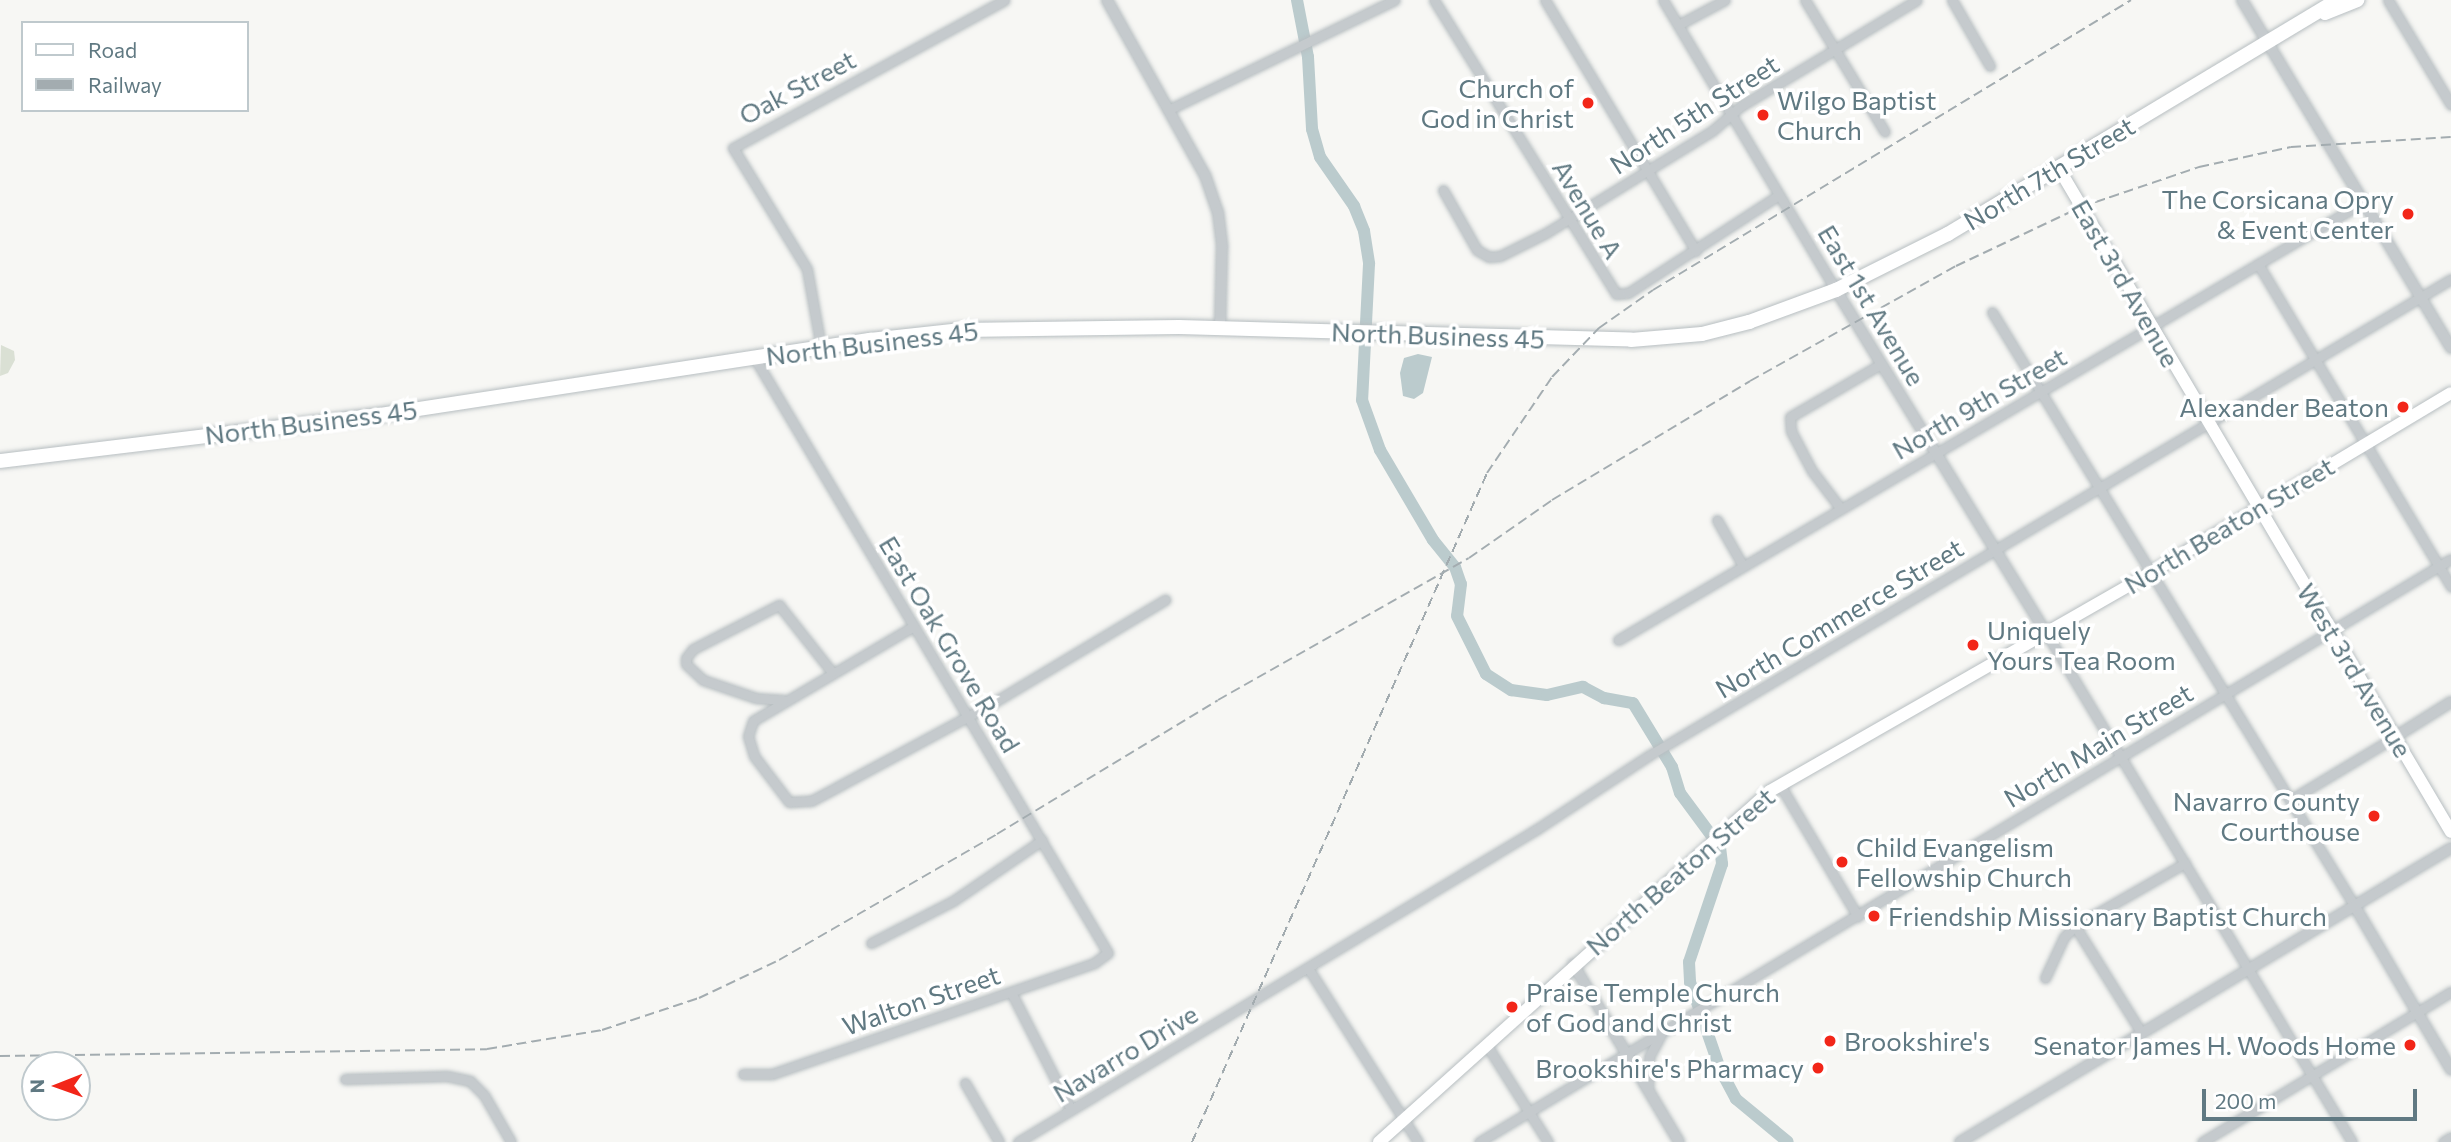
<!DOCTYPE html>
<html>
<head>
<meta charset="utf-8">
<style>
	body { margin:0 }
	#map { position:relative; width:2451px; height:1142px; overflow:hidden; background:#f7f7f4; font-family:Commissioner,sans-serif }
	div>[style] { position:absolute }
	.green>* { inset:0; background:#dae0d4 }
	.water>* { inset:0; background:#bbcbcd }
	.river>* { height:12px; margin:-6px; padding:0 6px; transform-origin:6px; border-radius:6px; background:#bbcbcd }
	.roads { filter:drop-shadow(0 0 2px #b7bec1) drop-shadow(0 0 2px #b7bec1) }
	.minor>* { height:9px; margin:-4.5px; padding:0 4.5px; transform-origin:4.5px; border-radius:4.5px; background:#c5cacd }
	.tertiary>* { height:10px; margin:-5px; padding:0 5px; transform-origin:5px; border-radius:5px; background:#c5cacd }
	.secondary>* { height:12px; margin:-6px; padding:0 6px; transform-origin:6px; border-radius:6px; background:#fff }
	.primary>* { height:14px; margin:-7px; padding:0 7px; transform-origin:7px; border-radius:7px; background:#fff }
	.rail>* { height:2px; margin-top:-1px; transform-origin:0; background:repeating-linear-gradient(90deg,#a3acb0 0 10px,transparent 0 15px) }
	.dots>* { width:19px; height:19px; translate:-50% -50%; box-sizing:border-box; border:4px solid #fff; border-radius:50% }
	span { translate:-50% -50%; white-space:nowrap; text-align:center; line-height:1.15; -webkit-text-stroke:7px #fff; paint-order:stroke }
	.street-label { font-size:26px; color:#607982 }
	.poi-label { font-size:26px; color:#607982 }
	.right { translate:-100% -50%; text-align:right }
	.left { translate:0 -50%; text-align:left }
	.legend { position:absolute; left:21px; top:21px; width:228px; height:91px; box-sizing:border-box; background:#fff; border:2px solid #bfc9cd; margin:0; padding:9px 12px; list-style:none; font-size:21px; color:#607982 }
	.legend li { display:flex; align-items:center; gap:14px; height:35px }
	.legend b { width:35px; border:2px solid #bfc9cd }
	.north { position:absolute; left:21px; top:1051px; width:70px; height:70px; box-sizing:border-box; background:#fff; border:2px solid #bfc9cd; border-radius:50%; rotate:269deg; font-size:19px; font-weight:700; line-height:28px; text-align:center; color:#607982 }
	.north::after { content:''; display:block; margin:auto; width:24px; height:32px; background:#f22619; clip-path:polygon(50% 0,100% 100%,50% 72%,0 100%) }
	.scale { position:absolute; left:2202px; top:1089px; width:215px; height:32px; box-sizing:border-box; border:4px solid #607982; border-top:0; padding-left:9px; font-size:21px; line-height:24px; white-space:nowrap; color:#607982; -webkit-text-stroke:5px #fff; paint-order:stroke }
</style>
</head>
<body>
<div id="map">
	<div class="green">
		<div style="clip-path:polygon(1px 345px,14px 351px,15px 360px,8px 373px,0 376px)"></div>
	</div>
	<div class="water">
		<div style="clip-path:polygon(1418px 354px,1432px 357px,1423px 393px,1414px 399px,1403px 396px,1400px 373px,1404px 358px)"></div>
	</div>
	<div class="river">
		<div style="left:1297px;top:0;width:58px;rotate:79.1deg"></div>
		<div style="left:1308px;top:57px;width:72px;rotate:86.8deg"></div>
		<div style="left:1312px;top:129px;width:29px;rotate:74deg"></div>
		<div style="left:1320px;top:157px;width:60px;rotate:55.2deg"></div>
		<div style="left:1354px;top:206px;width:27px;rotate:68deg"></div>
		<div style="left:1364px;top:231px;width:33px;rotate:81deg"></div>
		<div style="left:1369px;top:264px;width:136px;rotate:92.9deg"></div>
		<div style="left:1362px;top:400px;width:53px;rotate:70.2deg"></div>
		<div style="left:1380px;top:450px;width:104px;rotate:59.5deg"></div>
		<div style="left:1433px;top:540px;width:35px;rotate:51deg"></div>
		<div style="left:1455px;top:567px;width:18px;rotate:71deg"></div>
		<div style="left:1461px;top:584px;width:32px;rotate:97deg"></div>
		<div style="left:1457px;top:616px;width:65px;rotate:63.4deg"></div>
		<div style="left:1486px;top:674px;width:30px;rotate:33deg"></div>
		<div style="left:1511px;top:690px;width:36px;rotate:8deg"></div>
		<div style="left:1547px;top:695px;width:37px;rotate:-13deg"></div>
		<div style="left:1583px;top:687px;width:24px;rotate:28deg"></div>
		<div style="left:1604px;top:698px;width:29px;rotate:10deg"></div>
		<div style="left:1633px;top:703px;width:75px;rotate:58.6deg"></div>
		<div style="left:1672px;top:767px;width:27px;rotate:73deg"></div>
		<div style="left:1680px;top:793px;width:67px;rotate:53.5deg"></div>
		<div style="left:1720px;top:847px;width:17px;rotate:83deg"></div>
		<div style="left:1722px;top:864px;width:103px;rotate:108.6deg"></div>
		<div style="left:1689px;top:962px;width:20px;rotate:87deg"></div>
		<div style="left:1690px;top:982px;width:92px;rotate:71deg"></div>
		<div style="left:1720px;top:1069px;width:34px;rotate:62deg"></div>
		<div style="left:1736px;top:1099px;width:67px;rotate:39.6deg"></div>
	</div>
	<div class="roads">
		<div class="minor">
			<div style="left:1434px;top:0;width:346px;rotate:58.2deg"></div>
			<div style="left:1616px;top:294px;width:12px;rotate:-5deg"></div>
			<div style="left:1628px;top:293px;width:180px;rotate:-33deg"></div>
			<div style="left:1545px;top:0;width:293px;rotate:59deg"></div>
			<div style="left:1663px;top:0;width:338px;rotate:59.2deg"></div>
			<div style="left:1805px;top:0;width:154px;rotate:58.8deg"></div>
			<div style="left:1952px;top:0;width:76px;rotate:60.1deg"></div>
			<div style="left:2388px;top:0;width:122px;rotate:59deg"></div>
			<div style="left:1678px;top:25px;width:53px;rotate:-28deg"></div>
			<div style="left:1168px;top:110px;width:252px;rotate:-25.9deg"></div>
			<div style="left:1443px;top:190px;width:69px;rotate:60.5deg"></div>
			<div style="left:1477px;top:250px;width:14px;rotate:30deg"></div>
			<div style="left:1489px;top:257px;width:11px;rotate:-5deg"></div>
			<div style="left:1500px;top:256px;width:51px;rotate:-26.6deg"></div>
			<div style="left:1546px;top:233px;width:195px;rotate:-31.6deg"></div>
			<div style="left:1712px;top:131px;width:38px;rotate:-41deg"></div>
			<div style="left:1741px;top:106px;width:205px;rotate:-31.1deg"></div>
			<div style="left:2258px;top:264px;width:376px;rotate:59.1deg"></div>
			<div style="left:1992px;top:312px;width:695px;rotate:58.6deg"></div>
			<div style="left:821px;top:347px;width:79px;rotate:-100.2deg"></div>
			<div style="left:807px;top:269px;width:142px;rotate:-121.4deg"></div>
			<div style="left:733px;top:148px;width:309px;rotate:-28.6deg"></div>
			<div style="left:1841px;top:509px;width:48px;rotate:-127.3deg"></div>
			<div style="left:1812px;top:471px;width:45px;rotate:-117.7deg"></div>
			<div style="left:1791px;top:431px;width:14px;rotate:-94deg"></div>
			<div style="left:1790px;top:417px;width:105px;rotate:-30.2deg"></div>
			<div style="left:1717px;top:520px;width:53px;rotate:60.5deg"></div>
			<div style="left:914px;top:626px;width:187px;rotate:149.5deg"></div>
			<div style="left:753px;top:721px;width:16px;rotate:108deg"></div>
			<div style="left:748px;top:736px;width:21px;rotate:73deg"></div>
			<div style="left:754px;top:756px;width:58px;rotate:52.7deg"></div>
			<div style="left:789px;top:802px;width:22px;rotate:-3deg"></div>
			<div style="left:811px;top:801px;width:32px;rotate:-28deg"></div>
			<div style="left:839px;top:786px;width:167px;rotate:-28.3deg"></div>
			<div style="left:986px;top:707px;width:209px;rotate:-30.9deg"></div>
			<div style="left:2045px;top:631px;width:596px;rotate:59deg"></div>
			<div style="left:1618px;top:640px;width:863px;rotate:-30.43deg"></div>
			<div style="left:783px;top:700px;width:27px;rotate:-176deg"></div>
			<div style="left:756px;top:698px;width:56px;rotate:-161.2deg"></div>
			<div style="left:703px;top:680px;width:23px;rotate:-137deg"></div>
			<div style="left:686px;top:664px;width:6px;rotate:-90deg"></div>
			<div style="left:686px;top:658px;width:11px;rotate:-52deg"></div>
			<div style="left:693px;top:649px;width:97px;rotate:-27.1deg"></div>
			<div style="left:779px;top:605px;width:85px;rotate:51.7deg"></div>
			<div style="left:1780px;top:785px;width:153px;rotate:59.4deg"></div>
			<div style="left:2290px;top:800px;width:122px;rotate:-31deg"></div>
			<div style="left:2075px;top:926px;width:125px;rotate:58.1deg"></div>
			<div style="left:871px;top:943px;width:92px;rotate:-27.1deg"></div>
			<div style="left:953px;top:901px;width:108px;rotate:-34.4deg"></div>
			<div style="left:1308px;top:968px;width:206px;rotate:57.7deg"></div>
			<div style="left:2045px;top:978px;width:45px;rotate:-65.1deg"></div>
			<div style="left:2064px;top:937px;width:16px;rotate:-45deg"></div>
			<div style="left:2075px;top:926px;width:127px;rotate:-29.8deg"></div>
			<div style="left:1011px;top:992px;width:132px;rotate:63deg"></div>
			<div style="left:1486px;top:1044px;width:116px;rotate:57.7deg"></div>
			<div style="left:743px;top:1074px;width:29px"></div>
			<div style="left:772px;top:1074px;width:341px;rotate:-19deg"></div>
			<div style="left:1094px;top:963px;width:17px;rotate:-36deg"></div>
			<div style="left:1108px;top:953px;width:693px;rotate:-120.71deg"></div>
			<div style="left:345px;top:1079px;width:102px;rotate:-1.7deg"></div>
			<div style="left:447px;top:1076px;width:24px;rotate:12deg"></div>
			<div style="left:470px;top:1081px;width:20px;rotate:45deg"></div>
			<div style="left:484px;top:1095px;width:54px;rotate:60.1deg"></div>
			<div style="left:965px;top:1083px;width:68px;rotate:60deg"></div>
			<div style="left:1648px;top:1089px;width:32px;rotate:-88deg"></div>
			<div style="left:1649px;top:1057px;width:24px;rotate:-62deg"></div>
			<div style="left:1018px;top:1142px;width:606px;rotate:-31.09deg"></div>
			<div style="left:1537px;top:829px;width:133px;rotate:-33.3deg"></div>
			<div style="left:1648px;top:756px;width:934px;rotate:-30.71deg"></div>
			<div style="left:1479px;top:1142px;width:1133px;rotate:-30.96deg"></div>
			<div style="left:2202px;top:1142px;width:291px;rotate:-31.1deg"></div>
			<div style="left:2443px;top:1142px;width:9px;rotate:-32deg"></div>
		</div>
		<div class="tertiary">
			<div style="left:1107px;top:0;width:201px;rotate:60.8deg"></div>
			<div style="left:1205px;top:175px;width:39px;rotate:71deg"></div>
			<div style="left:1218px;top:212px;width:35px;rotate:83deg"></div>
			<div style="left:1222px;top:247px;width:81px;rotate:91.4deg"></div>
			<div style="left:2242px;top:0;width:406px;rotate:59deg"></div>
			<div style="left:1836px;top:290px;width:400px;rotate:58.5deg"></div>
			<div style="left:2395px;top:737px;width:66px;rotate:-32deg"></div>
			<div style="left:2354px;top:905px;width:191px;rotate:59.5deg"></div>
			<div style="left:1573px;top:964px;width:207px;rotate:59.2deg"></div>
			<div style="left:1960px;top:1142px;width:572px;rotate:-30.91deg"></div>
		</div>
		<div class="secondary">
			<div style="left:2058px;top:167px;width:772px;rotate:59.42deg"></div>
			<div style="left:1379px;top:1142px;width:525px;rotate:-41.91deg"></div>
			<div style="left:1770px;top:791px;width:440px;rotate:-29.8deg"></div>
			<div style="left:2152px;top:572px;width:348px;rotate:-30.9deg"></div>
		</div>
		<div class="primary">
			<div style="left:2325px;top:13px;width:35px;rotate:-22deg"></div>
			<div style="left:0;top:461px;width:382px;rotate:-6.9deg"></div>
			<div style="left:379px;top:415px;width:497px;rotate:-8.7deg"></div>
			<div style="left:870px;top:340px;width:92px;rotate:-6.3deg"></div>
			<div style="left:961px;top:330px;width:218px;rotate:-0.8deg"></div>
			<div style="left:1179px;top:327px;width:452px;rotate:1.6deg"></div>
			<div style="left:1631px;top:340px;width:71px;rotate:-4.8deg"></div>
			<div style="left:1702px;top:334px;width:49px;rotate:-14.3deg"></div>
			<div style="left:1749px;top:322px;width:93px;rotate:-20.2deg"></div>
			<div style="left:1836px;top:290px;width:125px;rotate:-26.6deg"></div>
			<div style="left:1948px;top:234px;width:454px;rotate:-31deg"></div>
		</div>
	</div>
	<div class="rail">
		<div style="left:0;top:1056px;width:487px;rotate:-0.8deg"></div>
		<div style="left:487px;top:1049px;width:117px;rotate:-9.4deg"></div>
		<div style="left:602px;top:1030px;width:102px;rotate:-18.3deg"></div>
		<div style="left:699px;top:998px;width:89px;rotate:-25.4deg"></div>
		<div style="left:779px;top:960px;width:252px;rotate:-30deg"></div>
		<div style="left:997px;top:834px;width:258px;rotate:-31.2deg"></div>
		<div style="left:1218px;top:700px;width:288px;rotate:-29.5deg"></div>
		<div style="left:1469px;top:558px;width:101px;rotate:-34.9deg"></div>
		<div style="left:1552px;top:500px;width:231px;rotate:-31deg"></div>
		<div style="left:1750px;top:381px;width:236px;rotate:-29.2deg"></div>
		<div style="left:1956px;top:266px;width:138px;rotate:-25.3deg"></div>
		<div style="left:2081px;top:207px;width:125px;rotate:-18.7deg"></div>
		<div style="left:2199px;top:167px;width:94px;rotate:-12.3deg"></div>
		<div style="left:2291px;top:147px;width:160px;rotate:-3.6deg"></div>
		<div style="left:1192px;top:1142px;width:731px;rotate:-66.2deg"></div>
		<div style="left:1487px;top:473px;width:116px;rotate:-55.9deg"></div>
		<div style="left:1552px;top:377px;width:68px;rotate:-46.2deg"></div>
		<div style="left:1599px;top:328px;width:66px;rotate:-35.1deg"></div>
		<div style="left:1653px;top:290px;width:559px;rotate:-31.24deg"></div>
	</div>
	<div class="dots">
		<div style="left:1588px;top:103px;background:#f22619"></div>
		<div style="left:1763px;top:115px;background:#f22619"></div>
		<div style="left:2408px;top:214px;background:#f22619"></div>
		<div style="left:2403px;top:407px;background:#f22619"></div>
		<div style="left:1973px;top:645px;background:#f22619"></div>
		<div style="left:2374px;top:816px;background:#f22619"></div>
		<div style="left:1842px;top:862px;background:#f22619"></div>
		<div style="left:1874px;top:916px;background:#f22619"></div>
		<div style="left:1512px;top:1007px;background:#f22619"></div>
		<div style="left:1830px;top:1041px;background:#f22619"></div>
		<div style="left:2410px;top:1045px;background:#f22619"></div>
		<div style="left:1818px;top:1068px;background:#f22619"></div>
	</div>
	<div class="street-label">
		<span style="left:797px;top:87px;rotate:-28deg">Oak Street</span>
		<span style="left:1694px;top:114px;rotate:-33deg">North 5th Street</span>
		<span style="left:2049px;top:173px;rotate:-31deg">North 7th Street</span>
		<span style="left:1588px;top:209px;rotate:59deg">Avenue A</span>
		<span style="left:2126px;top:283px;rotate:60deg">East 3rd Avenue</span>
		<span style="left:1872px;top:305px;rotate:59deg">East 1st Avenue</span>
		<span style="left:1438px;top:335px;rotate:2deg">North Business 45</span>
		<span style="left:872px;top:343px;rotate:-7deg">North Business 45</span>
		<span style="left:1979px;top:403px;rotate:-30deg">North 9th Street</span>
		<span style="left:311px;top:422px;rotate:-7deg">North Business 45</span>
		<span style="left:2229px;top:525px;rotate:-31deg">North Beaton Street</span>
		<span style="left:1839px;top:618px;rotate:-31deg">North Commerce Street</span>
		<span style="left:950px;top:644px;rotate:59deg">East Oak Grove Road</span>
		<span style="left:2355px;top:670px;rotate:59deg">West 3rd Avenue</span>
		<span style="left:2098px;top:745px;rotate:-31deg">North Main Street</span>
		<span style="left:1680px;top:871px;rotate:-41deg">North Beaton Street</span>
		<span style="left:921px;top:1000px;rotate:-19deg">Walton Street</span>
		<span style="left:1125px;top:1053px;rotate:-31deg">Navarro Drive</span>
	</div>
	<div class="poi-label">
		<span class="right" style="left:1574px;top:103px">Church of<br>God in Christ</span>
		<span class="left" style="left:1777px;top:115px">Wilgo Baptist<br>Church</span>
		<span class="right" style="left:2394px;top:214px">The Corsicana Opry<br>&amp; Event Center</span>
		<span class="right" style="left:2389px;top:407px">Alexander Beaton</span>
		<span class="left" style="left:1987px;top:645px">Uniquely<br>Yours Tea Room</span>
		<span class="right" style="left:2360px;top:816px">Navarro County<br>Courthouse</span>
		<span class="left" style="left:1856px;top:862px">Child Evangelism<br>Fellowship Church</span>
		<span class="left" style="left:1888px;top:916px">Friendship Missionary Baptist Church</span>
		<span class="left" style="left:1526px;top:1007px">Praise Temple Church<br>of God and Christ</span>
		<span class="left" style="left:1844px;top:1041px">Brookshire's</span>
		<span class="right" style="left:2396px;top:1045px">Senator James H. Woods Home</span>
		<span class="right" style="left:1804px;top:1068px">Brookshire's Pharmacy</span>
	</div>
	<ul class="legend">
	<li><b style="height:9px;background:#fff"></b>Road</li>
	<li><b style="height:9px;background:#a3acb0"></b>Railway</li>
	</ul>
	<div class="north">N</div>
	<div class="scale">200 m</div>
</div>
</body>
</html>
